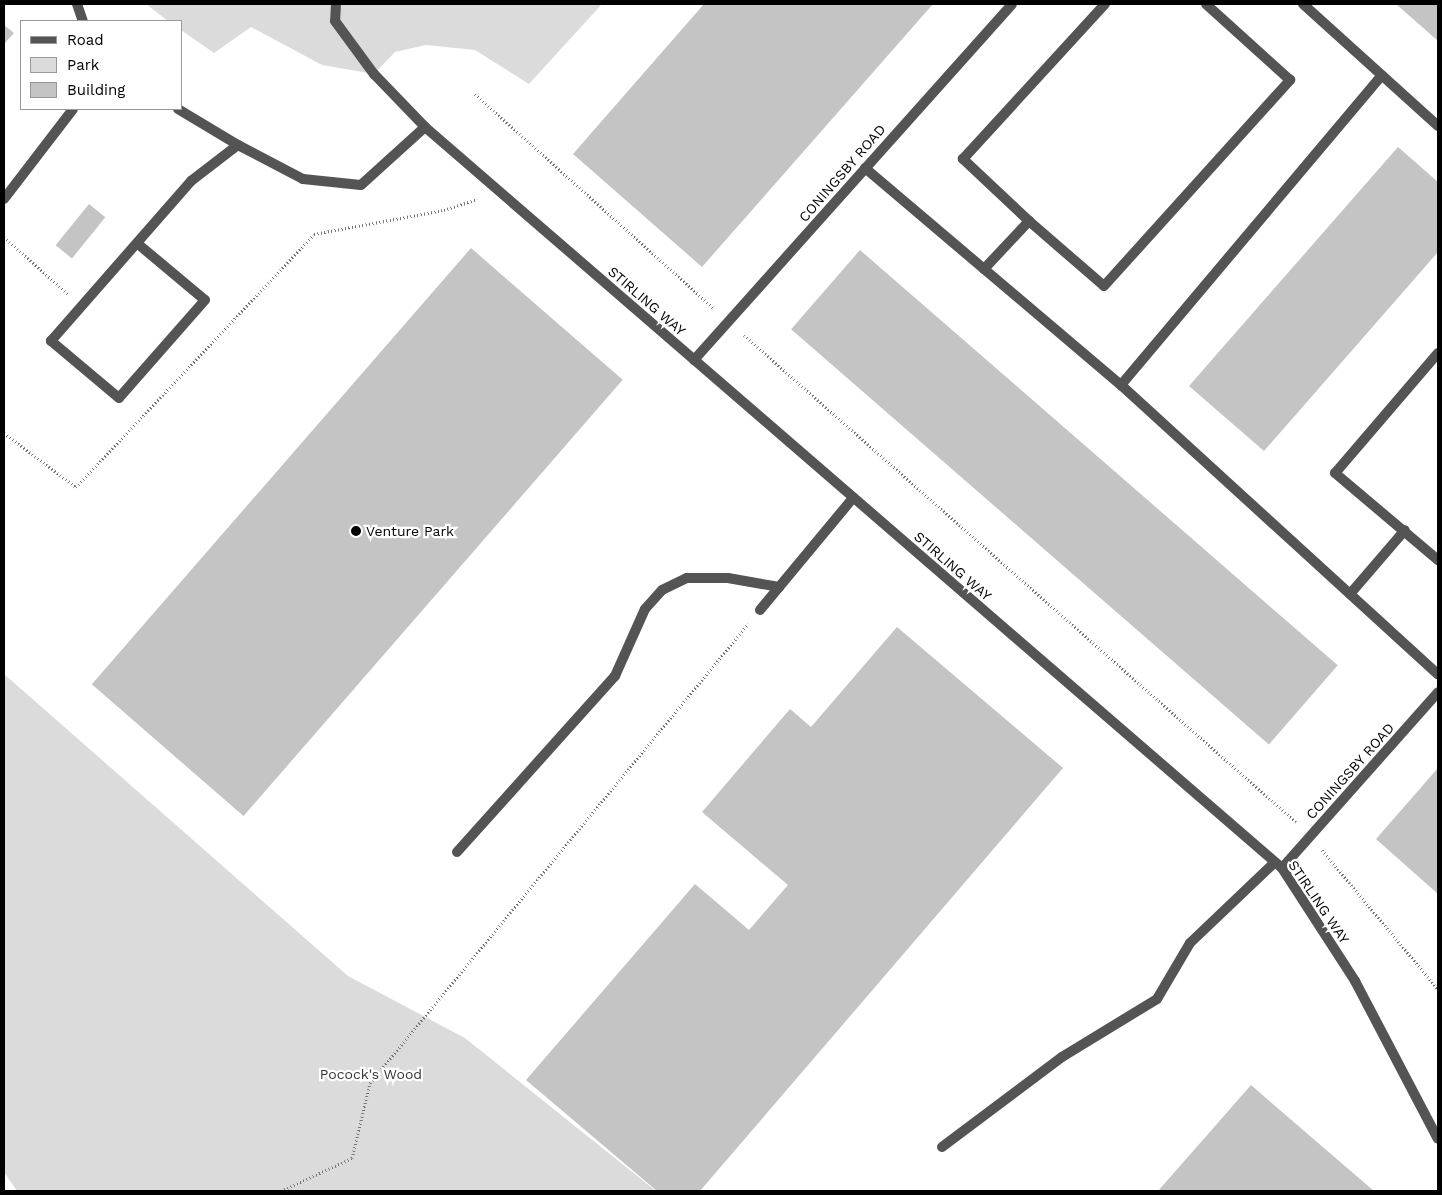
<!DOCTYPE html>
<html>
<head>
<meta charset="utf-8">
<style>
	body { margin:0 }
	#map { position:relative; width:1442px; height:1195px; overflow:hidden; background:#fff; font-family:"Work Sans",sans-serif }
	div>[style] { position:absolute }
	.green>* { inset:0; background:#dbdbdb }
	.building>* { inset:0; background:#c4c4c4; transform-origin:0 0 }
	.path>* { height:3px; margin-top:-1.5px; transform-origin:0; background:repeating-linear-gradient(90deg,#767676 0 1px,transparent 0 3.5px) }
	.lane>* { height:10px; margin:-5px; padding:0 5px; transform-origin:5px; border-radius:5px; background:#545454 }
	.street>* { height:10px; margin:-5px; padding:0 5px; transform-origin:5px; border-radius:5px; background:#545454 }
	.dots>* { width:14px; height:14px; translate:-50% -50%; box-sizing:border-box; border:2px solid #fff; border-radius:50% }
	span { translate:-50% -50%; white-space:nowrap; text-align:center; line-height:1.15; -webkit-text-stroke:4.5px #fff; paint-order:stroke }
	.street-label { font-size:14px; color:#000 }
	.poi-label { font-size:14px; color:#000 }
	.left { translate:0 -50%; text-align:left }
	.park-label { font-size:14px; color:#323232 }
	.frame { position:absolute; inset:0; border:5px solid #000; pointer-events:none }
	.legend { position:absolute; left:20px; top:20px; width:162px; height:90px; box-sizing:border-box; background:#fff; border:1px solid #999; margin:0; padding:6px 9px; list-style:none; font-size:15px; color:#000 }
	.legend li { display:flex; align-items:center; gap:10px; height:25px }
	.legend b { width:25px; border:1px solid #999 }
</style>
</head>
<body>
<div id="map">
	<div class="green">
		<div style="clip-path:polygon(146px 4px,602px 4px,529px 84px,475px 50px,426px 45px,395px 52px,374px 74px,322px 65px,251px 27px,214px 53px,181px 30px,181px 21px,168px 21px)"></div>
		<div style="clip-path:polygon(4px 674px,348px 976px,465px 1038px,656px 1191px,17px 1191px,4px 1172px)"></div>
	</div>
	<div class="building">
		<div style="clip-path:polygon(704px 4px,933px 4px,702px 267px,573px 154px)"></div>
		<div style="clip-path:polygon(1396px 4px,1438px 4px,1438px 41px)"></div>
		<div style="clip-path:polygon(4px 25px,14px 33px,4px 44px)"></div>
		<div style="clip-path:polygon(1398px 147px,1438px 182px,1438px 252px,1264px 451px,1189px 386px)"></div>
		<div style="left:89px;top:204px;width:21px;height:53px;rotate:39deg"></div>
		<div style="left:471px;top:248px;width:201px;height:578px;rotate:41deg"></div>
		<div style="left:860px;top:250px;width:633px;height:105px;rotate:41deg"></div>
		<div style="clip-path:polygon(897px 627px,1063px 768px,700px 1191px,657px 1191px,526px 1080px,695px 884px,749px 930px,788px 885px,702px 812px,790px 709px,811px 727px)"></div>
		<div style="clip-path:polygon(1438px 768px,1438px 894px,1376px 839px)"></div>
		<div style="clip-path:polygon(1251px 1085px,1303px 1130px,1374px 1191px,1158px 1191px)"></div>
	</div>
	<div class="path">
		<div style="left:475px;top:94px;width:322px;rotate:41.9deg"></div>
		<div style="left:4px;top:237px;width:86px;rotate:41.7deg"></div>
		<div style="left:744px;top:335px;width:736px;rotate:41.42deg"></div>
		<div style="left:4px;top:433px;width:90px;rotate:36.9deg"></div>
		<div style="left:76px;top:487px;width:347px;rotate:-46.7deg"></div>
		<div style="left:314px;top:234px;width:132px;rotate:-10.5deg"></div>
		<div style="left:444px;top:210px;width:35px;rotate:-18deg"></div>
		<div style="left:1322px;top:850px;width:181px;rotate:50.2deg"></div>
		<div style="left:281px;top:1191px;width:78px;rotate:-24.9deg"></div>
		<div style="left:352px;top:1158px;width:77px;rotate:-76.5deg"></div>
		<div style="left:370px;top:1083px;width:595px;rotate:-50.53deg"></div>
	</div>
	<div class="lane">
		<div style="left:77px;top:4px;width:18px;rotate:71deg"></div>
		<div style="left:336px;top:4px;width:17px;rotate:93deg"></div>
		<div style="left:335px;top:21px;width:66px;rotate:53.7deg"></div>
		<div style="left:178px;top:109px;width:70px;rotate:31deg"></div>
		<div style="left:865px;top:168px;width:336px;rotate:40.3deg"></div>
		<div style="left:1121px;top:385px;width:429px;rotate:42.4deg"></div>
		<div style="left:4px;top:199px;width:113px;rotate:-52.5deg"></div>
		<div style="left:1029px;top:221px;width:91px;rotate:-136.8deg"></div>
		<div style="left:963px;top:159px;width:210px;rotate:-47.5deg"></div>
		<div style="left:138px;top:244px;width:87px;rotate:39.9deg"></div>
		<div style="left:205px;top:300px;width:130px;rotate:131.3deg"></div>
		<div style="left:119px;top:398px;width:89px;rotate:-140deg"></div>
		<div style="left:51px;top:341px;width:213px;rotate:-48.8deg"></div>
		<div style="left:191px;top:181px;width:59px;rotate:-37.5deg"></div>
		<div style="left:238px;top:145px;width:73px;rotate:27.6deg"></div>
		<div style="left:303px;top:179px;width:58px;rotate:5.9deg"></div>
		<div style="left:361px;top:185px;width:86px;rotate:-42.2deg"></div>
		<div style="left:984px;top:269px;width:66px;rotate:-46.8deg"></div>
		<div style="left:1029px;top:221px;width:99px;rotate:40.9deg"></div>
		<div style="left:1104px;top:286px;width:278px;rotate:-47.9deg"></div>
		<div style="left:1290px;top:80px;width:113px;rotate:-137.9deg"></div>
		<div style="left:1438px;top:353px;width:158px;rotate:130.6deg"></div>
		<div style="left:1335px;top:473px;width:135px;rotate:40.2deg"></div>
		<div style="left:1121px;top:385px;width:405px;rotate:-49.9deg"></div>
		<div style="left:1350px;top:594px;width:84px;rotate:-49.3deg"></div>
		<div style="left:760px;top:610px;width:146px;rotate:-50.3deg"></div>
		<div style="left:457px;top:852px;width:237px;rotate:-48.1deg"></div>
		<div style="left:615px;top:676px;width:73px;rotate:-65.9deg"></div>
		<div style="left:645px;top:609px;width:25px;rotate:-48deg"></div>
		<div style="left:662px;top:590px;width:28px;rotate:-26deg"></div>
		<div style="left:687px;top:578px;width:41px"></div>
		<div style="left:728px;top:578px;width:52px;rotate:10deg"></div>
		<div style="left:942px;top:1147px;width:150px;rotate:-36.9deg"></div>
		<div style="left:1062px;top:1057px;width:111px;rotate:-31.4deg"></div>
		<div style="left:1157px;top:999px;width:65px;rotate:-59.5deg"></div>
		<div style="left:1190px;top:943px;width:117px;rotate:-43.6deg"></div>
	</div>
	<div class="street">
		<div style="left:1303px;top:4px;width:182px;rotate:42.1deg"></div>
		<div style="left:374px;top:74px;width:74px;rotate:46.1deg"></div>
		<div style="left:425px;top:127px;width:1133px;rotate:40.85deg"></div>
		<div style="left:1282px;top:868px;width:135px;rotate:57.1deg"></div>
		<div style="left:1355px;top:981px;width:178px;rotate:62.3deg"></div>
		<div style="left:694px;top:360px;width:477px;rotate:-48.2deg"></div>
		<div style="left:1282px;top:868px;width:235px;rotate:-48.4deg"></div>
	</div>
	<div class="dots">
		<div style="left:356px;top:531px;background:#000"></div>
	</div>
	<div class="street-label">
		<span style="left:842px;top:173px;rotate:-49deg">CONINGSBY ROAD</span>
		<span style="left:647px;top:301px;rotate:41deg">STIRLING WAY</span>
		<span style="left:953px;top:566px;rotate:41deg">STIRLING WAY</span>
		<span style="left:1350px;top:771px;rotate:-48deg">CONINGSBY ROAD</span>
		<span style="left:1319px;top:902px;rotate:56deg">STIRLING WAY</span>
	</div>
	<div class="poi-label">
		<span class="left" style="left:366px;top:531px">Venture Park</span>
	</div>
	<div class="park-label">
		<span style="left:371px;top:1074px">Pocock's Wood</span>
	</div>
	<div class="frame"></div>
	<ul class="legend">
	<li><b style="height:6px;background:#545454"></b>Road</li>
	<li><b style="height:14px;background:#dbdbdb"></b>Park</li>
	<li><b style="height:14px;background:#c4c4c4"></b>Building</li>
	</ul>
</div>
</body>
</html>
